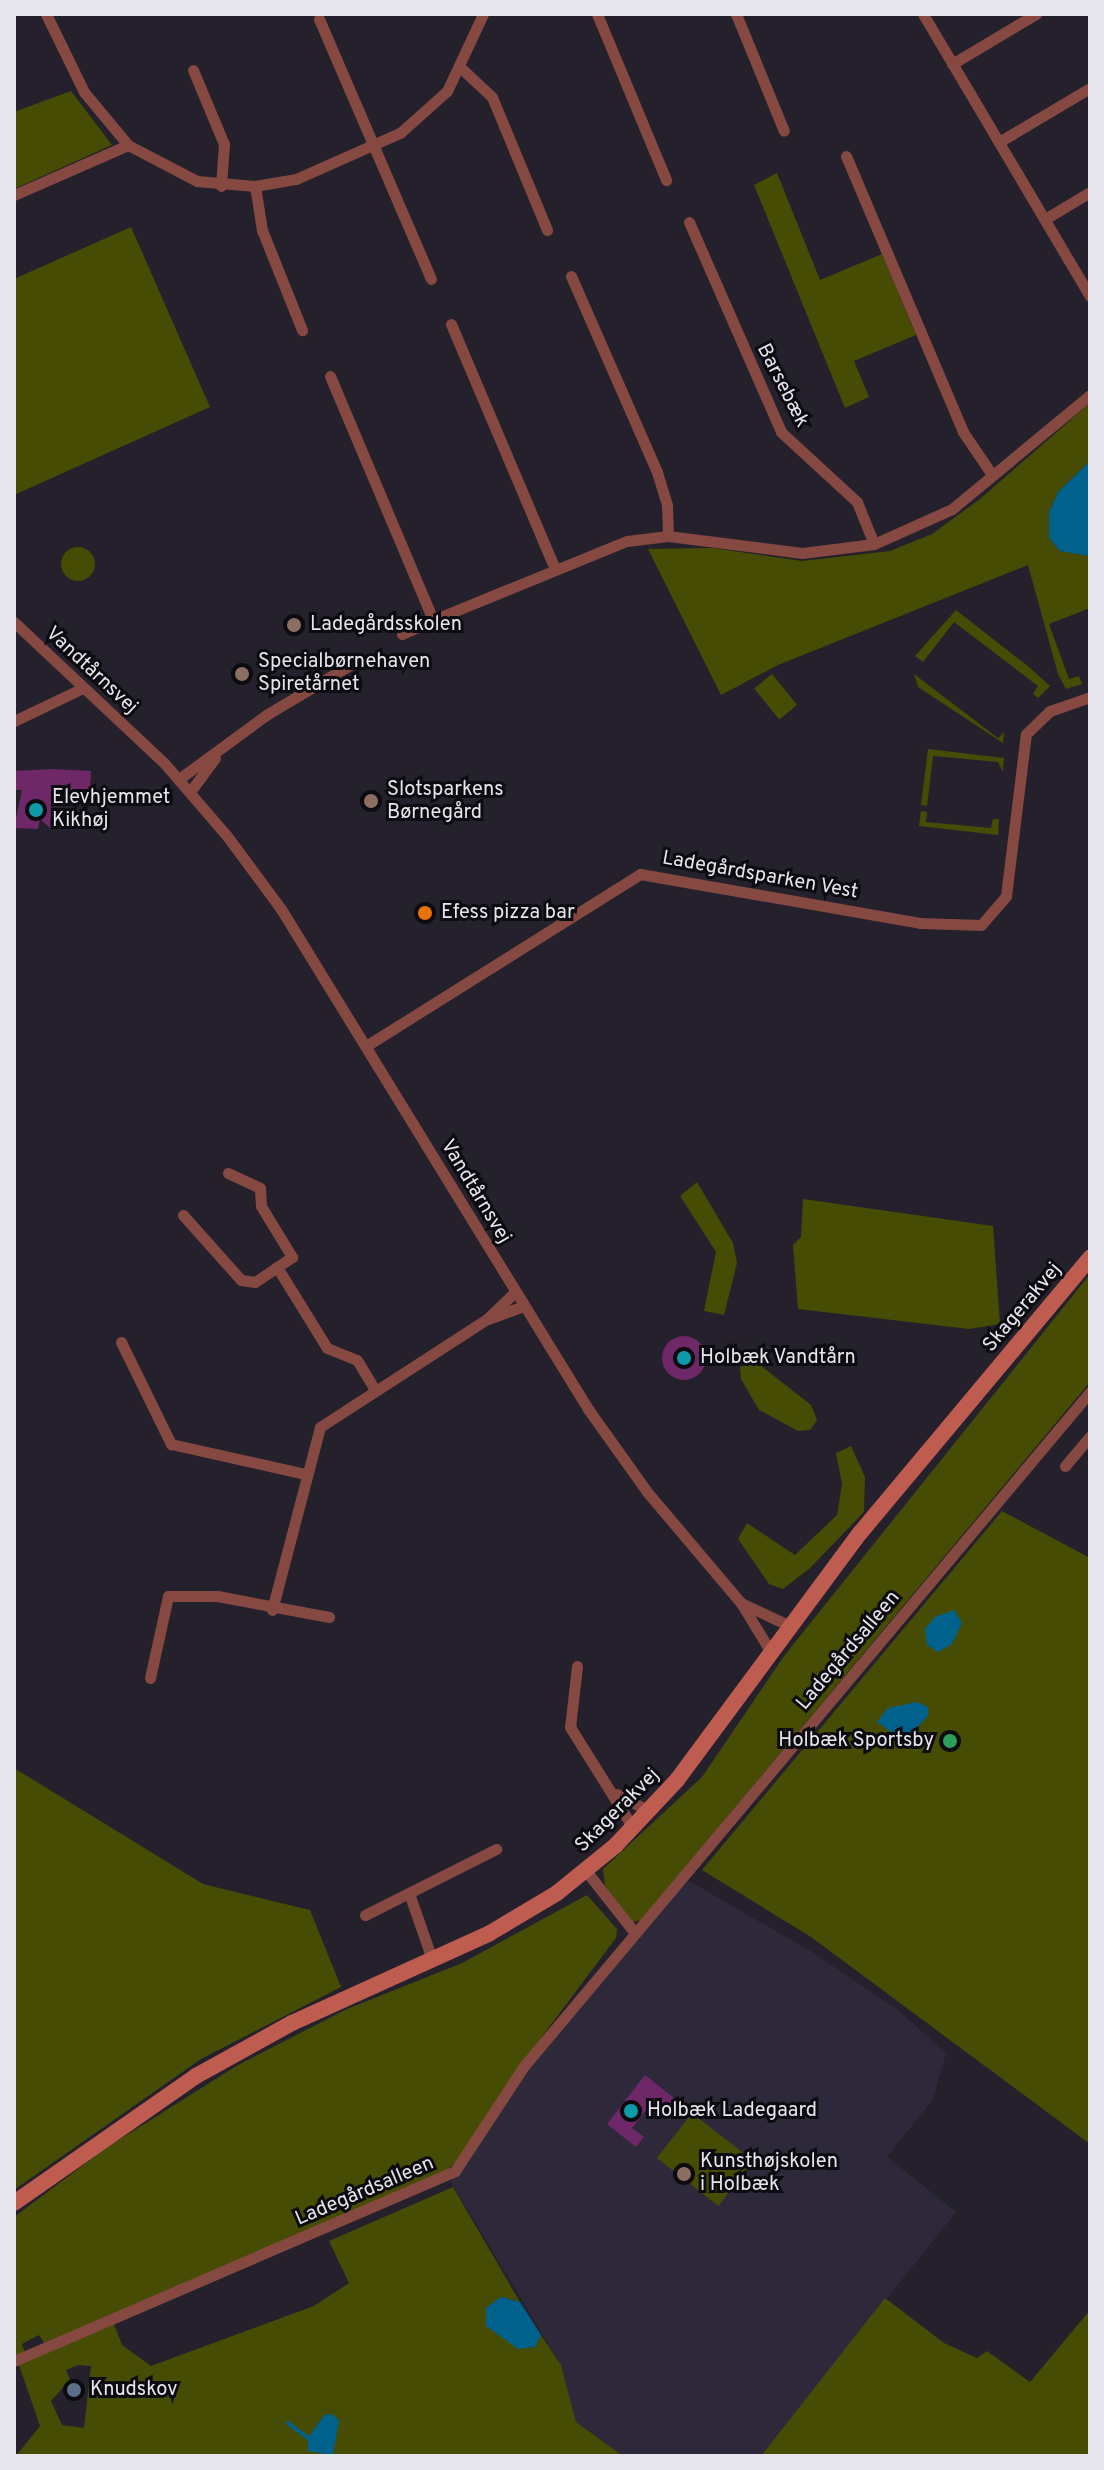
<!DOCTYPE html>
<html>
<head>
<meta charset="utf-8">
<style>
	body { margin:0 }
	#map { position:relative; width:1104px; height:2470px; overflow:hidden; background:#24202c; font-family:Overpass,sans-serif }
	div>[style] { position:absolute }
	.built>* { inset:0; background:#2e293a }
	.green>* { inset:0; background:#474c05; transform-origin:0 0 }
	.round { border-radius:50% }
	.water>* { inset:0; background:#00618c }
	.stream>* { height:4px; margin:-2px; padding:0 2px; transform-origin:2px; border-radius:2px; background:#00618c }
	.building>* { inset:0; background:#6f2867 }
	.street>* { height:11px; margin:-5.5px; padding:0 5.5px; transform-origin:5.5px; border-radius:5.5px; background:#864941 }
	.secondary>* { height:16px; margin:-8px; padding:0 8px; transform-origin:8px; border-radius:8px; background:#be5c50 }
	.dots>* { width:22px; height:22px; translate:-50% -50%; box-sizing:border-box; border:4px solid #0c0b10; border-radius:50% }
	span { translate:-50% -50%; white-space:nowrap; text-align:center; line-height:1.15; -webkit-text-stroke:6px #0c0b10; paint-order:stroke }
	.street-label { font-size:20px; color:#e7e5ed }
	.poi-label { font-size:20px; color:#e7e5ed }
	.left { translate:0 -50%; text-align:left }
	.right { translate:-100% -50%; text-align:right }
	.frame { position:absolute; inset:0; border:16px solid #e7e5ed; pointer-events:none }
</style>
</head>
<body>
<div id="map">
	<div class="built">
		<div style="clip-path:polygon(689px 1881px,809px 1950px,898px 2010px,946px 2053px,933px 2099px,887px 2157px,956px 2212px,761px 2456px,623px 2456px,576px 2422px,561px 2365px,451px 2182px,528px 2068px,678px 1886px)"></div>
	</div>
	<div class="green">
		<div style="clip-path:polygon(71px 91px,112px 145px,14px 189px,14px 112px)"></div>
		<div style="clip-path:polygon(777px 173px,820px 280px,882px 254px,916px 335px,854px 361px,869px 397px,845px 408px,754px 185px)"></div>
		<div style="clip-path:polygon(131px 227px,210px 407px,14px 495px,14px 279px)"></div>
		<div style="clip-path:polygon(1090px 403px,1090px 461px,1058px 492px,1049px 512px,1049px 538px,1060px 551px,1090px 556px,1090px 608px,1049px 624px,1069px 679px,1079px 676px,1082px 684px,1066px 689px,1058px 674px,1028px 565px,778px 665px,721px 695px,648px 549px,713px 548px,802px 561px,890px 551px,932px 534px,980px 499px)"></div>
		<div class="round" style="left:61px;top:547px;width:34px;height:34px"></div>
		<div style="clip-path:polygon(956px 610px,1029px 667px,1050px 686px,1038px 698px,1033px 694px,1038px 686px,954px 622px,923px 662px,915px 656px)"></div>
		<div style="left:772px;top:674px;width:40px;height:23px;rotate:51deg"></div>
		<div style="clip-path:polygon(914px 674px,998px 738px,1004px 732px,1003px 743px,918px 687px)"></div>
		<div style="clip-path:polygon(928px 749px,1004px 758px,1003px 772px,998px 762px,933px 756px,927px 806px,921px 805px)"></div>
		<div style="clip-path:polygon(921px 811px,927px 812px,926px 822px,991px 828px,993px 819px,999px 819px,998px 835px,919px 826px)"></div>
		<div style="clip-path:polygon(697px 1182px,733px 1243px,737px 1263px,724px 1315px,704px 1311px,716px 1252px,680px 1196px)"></div>
		<div style="clip-path:polygon(803px 1199px,993px 1226px,1000px 1324px,969px 1329px,798px 1309px,793px 1245px,801px 1237px)"></div>
		<div style="clip-path:polygon(1090px 1274px,1090px 1382px,641px 1920px,633px 1922px,605px 1886px,603px 1869px,702px 1777px,784px 1656px)"></div>
		<div style="clip-path:polygon(755px 1361px,811px 1405px,817px 1420px,810px 1430px,798px 1431px,759px 1410px,741px 1379px,740px 1367px)"></div>
		<div style="clip-path:polygon(851px 1446px,865px 1477px,864px 1512px,810px 1568px,783px 1589px,769px 1584px,738px 1539px,747px 1523px,795px 1555px,837px 1515px,842px 1484px,836px 1453px)"></div>
		<div style="clip-path:polygon(1002px 1511px,1090px 1558px,1090px 2144px,811px 1937px,702px 1870px)"></div>
		<div style="clip-path:polygon(14px 1768px,203px 1884px,310px 1910px,341px 1987px,201px 2059px,14px 2190px)"></div>
		<div style="clip-path:polygon(587px 1895px,617px 1929px,616px 1938px,544px 2034px,465px 2156px,441px 2174px,44px 2343px,39px 2335px,22px 2344px,25px 2353px,14px 2357px,14px 2217px,106px 2148px,238px 2065px,347px 2009px,462px 1963px)"></div>
		<div style="left:692px;top:2113px;width:78px;height:57px;rotate:38deg"></div>
		<div style="clip-path:polygon(evenodd,453px 2187px,520px 2302px,501px 2297px,534px 2347px,541px 2335px,561px 2365px,576px 2422px,623px 2456px,16px 2456px,40px 2426px,19px 2365px,114px 2324px,122px 2345px,151px 2366px,314px 2306px,349px 2283px,329px 2241px,453px 2187px,78px 2365px,91px 2366px,84px 2428px,62px 2425px,51px 2401px,70px 2380px,66px 2370px,78px 2365px)"></div>
		<div style="clip-path:polygon(885px 2298px,944px 2343px,977px 2358px,987px 2351px,1030px 2382px,1090px 2310px,1090px 2456px,761px 2456px)"></div>
	</div>
	<div class="water">
		<div style="clip-path:polygon(1090px 461px,1090px 556px,1060px 551px,1049px 538px,1049px 512px,1058px 492px)"></div>
		<div style="clip-path:polygon(954px 1610px,962px 1623px,952px 1644px,938px 1652px,927px 1645px,925px 1629px,935px 1617px)"></div>
		<div style="clip-path:polygon(917px 1702px,928px 1707px,928px 1716px,913px 1732px,894px 1734px,877px 1722px,888px 1708px)"></div>
		<div style="clip-path:polygon(501px 2297px,520px 2302px,541px 2335px,535px 2347px,518px 2349px,486px 2326px,486px 2308px)"></div>
		<div style="clip-path:polygon(332px 2414px,339px 2420px,333px 2455px,308px 2451px,308px 2438px,324px 2415px)"></div>
	</div>
	<div class="stream">
		<div style="left:288px;top:2423px;width:25px;rotate:37deg"></div>
	</div>
	<div class="building">
		<div style="clip-path:polygon(53px 769px,91px 771px,90px 790px,76px 805px,51px 806px,50px 828px,40px 819px,38px 829px,14px 828px,22px 790px,14px 790px,14px 771px)"></div>
		<div class="round" style="left:662px;top:1336px;width:44px;height:44px"></div>
		<div style="clip-path:polygon(645px 2075px,674px 2098px,666px 2109px,654px 2100px,632px 2128px,644px 2137px,636px 2147px,607px 2124px)"></div>
	</div>
	<div class="street">
		<div style="left:46px;top:14px;width:87px;rotate:64deg"></div>
		<div style="left:84px;top:92px;width:69px;rotate:50.3deg"></div>
		<div style="left:128px;top:145px;width:78px;rotate:27.6deg"></div>
		<div style="left:197px;top:181px;width:58px;rotate:4.9deg"></div>
		<div style="left:255px;top:186px;width:42px;rotate:-9.7deg"></div>
		<div style="left:296px;top:179px;width:114px;rotate:-23.9deg"></div>
		<div style="left:400px;top:133px;width:63px;rotate:-41.8deg"></div>
		<div style="left:447px;top:91px;width:85px;rotate:-64.9deg"></div>
		<div style="left:597px;top:14px;width:180px;rotate:67.4deg"></div>
		<div style="left:736px;top:14px;width:126px;rotate:67.7deg"></div>
		<div style="left:923px;top:14px;width:328px;rotate:59.4deg"></div>
		<div style="left:319px;top:19px;width:283px;rotate:66.7deg"></div>
		<div style="left:952px;top:64px;width:98px;rotate:-30.8deg"></div>
		<div style="left:462px;top:69px;width:41px;rotate:43deg"></div>
		<div style="left:492px;top:97px;width:144px;rotate:67.5deg"></div>
		<div style="left:193px;top:70px;width:80px;rotate:67.3deg"></div>
		<div style="left:224px;top:144px;width:42px;rotate:94.1deg"></div>
		<div style="left:999px;top:142px;width:106px;rotate:-30.7deg"></div>
		<div style="left:846px;top:156px;width:300px;rotate:67deg"></div>
		<div style="left:963px;top:432px;width:50px;rotate:55.7deg"></div>
		<div style="left:255px;top:186px;width:45px;rotate:81deg"></div>
		<div style="left:262px;top:230px;width:108px;rotate:68.2deg"></div>
		<div style="left:14px;top:195px;width:124px;rotate:-23.7deg"></div>
		<div style="left:1045px;top:219px;width:52px;rotate:-31deg"></div>
		<div style="left:689px;top:222px;width:229px;rotate:66.3deg"></div>
		<div style="left:781px;top:432px;width:103px;rotate:42.6deg"></div>
		<div style="left:857px;top:502px;width:45px;rotate:68deg"></div>
		<div style="left:571px;top:276px;width:214px;rotate:66.3deg"></div>
		<div style="left:657px;top:472px;width:34px;rotate:73deg"></div>
		<div style="left:667px;top:505px;width:31px;rotate:88deg"></div>
		<div style="left:451px;top:324px;width:264px;rotate:67deg"></div>
		<div style="left:330px;top:376px;width:265px;rotate:67.1deg"></div>
		<div style="left:433px;top:620px;width:209px;rotate:-22.2deg"></div>
		<div style="left:627px;top:541px;width:41px;rotate:-7deg"></div>
		<div style="left:668px;top:536px;width:135px;rotate:7.2deg"></div>
		<div style="left:802px;top:553px;width:73px;rotate:-7.1deg"></div>
		<div style="left:874px;top:544px;width:85px;rotate:-24.2deg"></div>
		<div style="left:952px;top:509px;width:179px;rotate:-39.6deg"></div>
		<div style="left:14px;top:622px;width:207px;rotate:43.2deg"></div>
		<div style="left:165px;top:764px;width:95px;rotate:49.3deg"></div>
		<div style="left:227px;top:836px;width:91px;rotate:53.5deg"></div>
		<div style="left:281px;top:909px;width:587px;rotate:58.45deg"></div>
		<div style="left:588px;top:1409px;width:103px;rotate:54.5deg"></div>
		<div style="left:648px;top:1493px;width:144px;rotate:49.8deg"></div>
		<div style="left:741px;top:1603px;width:54px;rotate:58.7deg"></div>
		<div style="left:402px;top:634px;width:34px;rotate:-24deg"></div>
		<div style="left:14px;top:721px;width:76px;rotate:-25.6deg"></div>
		<div style="left:179px;top:779px;width:108px;rotate:-36.3deg"></div>
		<div style="left:266px;top:715px;width:104px;rotate:-30.8deg"></div>
		<div style="left:190px;top:792px;width:42px;rotate:-53.7deg"></div>
		<div style="left:366px;top:1046px;width:324px;rotate:-32.1deg"></div>
		<div style="left:640px;top:874px;width:284px;rotate:9.9deg"></div>
		<div style="left:920px;top:923px;width:61px;rotate:1.9deg"></div>
		<div style="left:981px;top:925px;width:38px;rotate:-49deg"></div>
		<div style="left:1006px;top:896px;width:163px;rotate:-83deg"></div>
		<div style="left:1026px;top:734px;width:33px;rotate:-44deg"></div>
		<div style="left:1050px;top:711px;width:42px;rotate:-19.3deg"></div>
		<div style="left:228px;top:1173px;width:35px;rotate:25deg"></div>
		<div style="left:260px;top:1188px;width:18px;rotate:87deg"></div>
		<div style="left:261px;top:1206px;width:60px;rotate:58.7deg"></div>
		<div style="left:292px;top:1257px;width:18px;rotate:146deg"></div>
		<div style="left:277px;top:1267px;width:95px;rotate:58.3deg"></div>
		<div style="left:327px;top:1348px;width:32px;rotate:22deg"></div>
		<div style="left:357px;top:1360px;width:33px;rotate:59deg"></div>
		<div style="left:183px;top:1215px;width:87px;rotate:48.3deg"></div>
		<div style="left:241px;top:1280px;width:14px;rotate:8deg"></div>
		<div style="left:255px;top:1282px;width:27px;rotate:-34deg"></div>
		<div style="left:488px;top:1319px;width:37px;rotate:-20deg"></div>
		<div style="left:121px;top:1342px;width:114px;rotate:63.9deg"></div>
		<div style="left:171px;top:1444px;width:137px;rotate:12.6deg"></div>
		<div style="left:1065px;top:1466px;width:39px;rotate:-50deg"></div>
		<div style="left:741px;top:1603px;width:52px;rotate:25.1deg"></div>
		<div style="left:272px;top:1610px;width:189px;rotate:-75.3deg"></div>
		<div style="left:320px;top:1427px;width:199px;rotate:-32.9deg"></div>
		<div style="left:487px;top:1319px;width:37px;rotate:-44deg"></div>
		<div style="left:577px;top:1666px;width:61px;rotate:96.5deg"></div>
		<div style="left:570px;top:1727px;width:119px;rotate:58deg"></div>
		<div style="left:150px;top:1678px;width:84px;rotate:-77.6deg"></div>
		<div style="left:168px;top:1596px;width:49px"></div>
		<div style="left:217px;top:1596px;width:114px;rotate:10.6deg"></div>
		<div style="left:617px;top:1794px;width:36px;rotate:28deg"></div>
		<div style="left:586px;top:1871px;width:79px;rotate:51.7deg"></div>
		<div style="left:410px;top:1896px;width:67px;rotate:70.8deg"></div>
		<div style="left:365px;top:1915px;width:147px;rotate:-26.7deg"></div>
		<div style="left:14px;top:2361px;width:480px;rotate:-23.3deg"></div>
		<div style="left:455px;top:2171px;width:126px;rotate:-56.7deg"></div>
		<div style="left:524px;top:2066px;width:880px;rotate:-49.98deg"></div>
	</div>
	<div class="secondary">
		<div style="left:14px;top:2203px;width:222px;rotate:-34.9deg"></div>
		<div style="left:196px;top:2076px;width:110px;rotate:-28.9deg"></div>
		<div style="left:292px;top:2023px;width:217px;rotate:-24.4deg"></div>
		<div style="left:490px;top:1933px;width:78px;rotate:-30.8deg"></div>
		<div style="left:557px;top:1893px;width:75px;rotate:-39deg"></div>
		<div style="left:615px;top:1846px;width:91px;rotate:-46.8deg"></div>
		<div style="left:677px;top:1780px;width:307px;rotate:-53.5deg"></div>
		<div style="left:860px;top:1533px;width:359px;rotate:-50.1deg"></div>
	</div>
	<div class="dots">
		<div style="left:294px;top:625px;background:#8d6e63"></div>
		<div style="left:242px;top:674px;background:#8d6e63"></div>
		<div style="left:371px;top:801px;background:#8d6e63"></div>
		<div style="left:36px;top:810px;background:#0f9aa8"></div>
		<div style="left:425px;top:913px;background:#e8710a"></div>
		<div style="left:684px;top:1358px;background:#0f9aa8"></div>
		<div style="left:950px;top:1741px;background:#2e9e5b"></div>
		<div style="left:631px;top:2111px;background:#0f9aa8"></div>
		<div style="left:684px;top:2174px;background:#8d6e63"></div>
		<div style="left:74px;top:2390px;background:#5c6f8a"></div>
	</div>
	<div class="street-label">
		<span style="left:782px;top:386px;rotate:63deg">Barsebæk</span>
		<span style="left:91px;top:671px;rotate:43deg">Vandtårnsvej</span>
		<span style="left:760px;top:876px;rotate:10deg">Ladegårdsparken Vest</span>
		<span style="left:475px;top:1192px;rotate:59deg">Vandtårnsvej</span>
		<span style="left:1023px;top:1308px;rotate:-50deg">Skagerakvej</span>
		<span style="left:849px;top:1651px;rotate:-50deg">Ladegårdsalleen</span>
		<span style="left:618px;top:1811px;rotate:-45deg">Skagerakvej</span>
		<span style="left:365px;top:2192px;rotate:-23deg">Ladegårdsalleen</span>
	</div>
	<div class="poi-label">
		<span class="left" style="left:310px;top:625px">Ladegårdsskolen</span>
		<span class="left" style="left:258px;top:674px">Specialbørnehaven<br>Spiretårnet</span>
		<span class="left" style="left:387px;top:802px">Slotsparkens<br>Børnegård</span>
		<span class="left" style="left:52px;top:810px">Elevhjemmet<br>Kikhøj</span>
		<span class="left" style="left:441px;top:913px">Efess pizza bar</span>
		<span class="left" style="left:700px;top:1358px">Holbæk Vandtårn</span>
		<span class="right" style="left:934px;top:1741px">Holbæk Sportsby</span>
		<span class="left" style="left:647px;top:2111px">Holbæk Ladegaard</span>
		<span class="left" style="left:700px;top:2174px">Kunsthøjskolen<br>i Holbæk</span>
		<span class="left" style="left:90px;top:2390px">Knudskov</span>
	</div>
	<div class="frame"></div>
</div>
</body>
</html>
